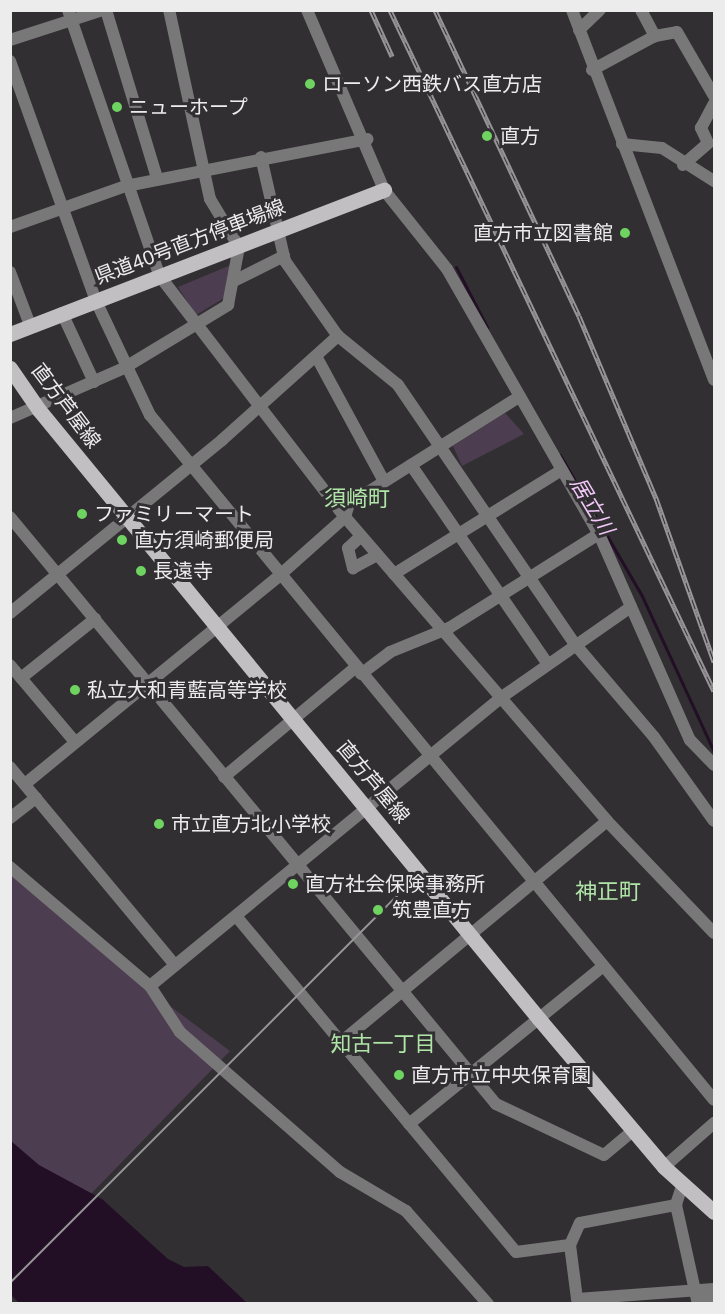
<!DOCTYPE html>
<html>
<head>
<meta charset="utf-8">
<style>
	body { margin:0 }
	#map { position:relative; width:725px; height:1314px; overflow:hidden; background:#322f32; font-family:Arial,"Noto Sans JP",sans-serif }
	div>[style] { position:absolute }
	.green>* { inset:0; background:#4d3d50 }
	.water>* { inset:0; background:#220f25 }
	.stream>* { height:3px; margin:-1.5px; padding:0 1.5px; transform-origin:1.5px; border-radius:1.5px; background:#220f25 }
	.minor>* { height:12px; margin:-6px; padding:0 6px; transform-origin:6px; border-radius:6px; background:#797879 }
	.major>* { height:15px; margin:-7.5px; padding:0 7.5px; transform-origin:7.5px; border-radius:7.5px; background:#c2bfc2 }
	.tram>* { height:1.5px; margin:-0.75px; padding:0 0.75px; transform-origin:0.75px; border-radius:0.75px; background:#979597 }
	.rail>* { height:5px; margin-top:-2.5px; transform-origin:0; background:repeating-linear-gradient(90deg,#322f32 0 9px,#979597 0 18px); box-sizing:border-box; border-block:2px solid #979597 }
	.dots>* { width:16px; height:16px; translate:-50% -50%; box-sizing:border-box; border:3px solid #322f32; border-radius:50% }
	span { translate:-50% -50%; white-space:nowrap; text-align:center; line-height:1.15; -webkit-text-stroke:6px #322f32; paint-order:stroke }
	.poi-label { font-size:20px; color:#edeced }
	.left { translate:0 -50%; text-align:left }
	.right { translate:-100% -50%; text-align:right }
	.street-label { font-size:20px; color:#edeced }
	.water-label { font-size:21px; color:#f3c9fa; font-style:italic }
	.neighbourhood-label { font-size:21px; color:#b0e5a8 }
	.quarter-label { font-size:22px; color:#b0e5a8 }
	.frame { position:absolute; inset:0; border:12px solid #edeced; pointer-events:none }
</style>
</head>
<body>
<div id="map">
	<div class="green">
		<div style="clip-path:polygon(231px 265px,224px 298px,196px 315px,178px 287px)"></div>
		<div style="clip-path:polygon(505px 413px,524px 434px,462px 466px,453px 446px)"></div>
		<div style="clip-path:polygon(11px 872px,138px 982px,230px 1051px,11px 1276px)"></div>
	</div>
	<div class="water">
		<div style="clip-path:polygon(11px 1141px,39px 1165px,102px 1199px,168px 1259px,184px 1267px,208px 1266px,247px 1303px,19px 1303px,11px 1295px)"></div>
	</div>
	<div class="stream">
		<div style="left:456px;top:267px;width:68px;rotate:62.7deg"></div>
		<div style="left:560px;top:455px;width:163px;rotate:59.8deg"></div>
		<div style="left:642px;top:596px;width:172px;rotate:65.2deg"></div>
	</div>
	<div class="minor">
		<div style="left:68px;top:10px;width:280px;rotate:71deg"></div>
		<div style="left:159px;top:275px;width:305px;rotate:52.5deg"></div>
		<div style="left:345px;top:517px;width:401px;rotate:49.2deg"></div>
		<div style="left:607px;top:821px;width:155px;rotate:46.3deg"></div>
		<div style="left:106px;top:10px;width:176px;rotate:73.1deg"></div>
		<div style="left:307px;top:10px;width:196px;rotate:66.8deg"></div>
		<div style="left:384px;top:190px;width:101px;rotate:51.4deg"></div>
		<div style="left:447px;top:269px;width:305px;rotate:60.2deg"></div>
		<div style="left:599px;top:534px;width:225px;rotate:66.2deg"></div>
		<div style="left:690px;top:740px;width:35px;rotate:46deg"></div>
		<div style="left:572px;top:10px;width:396px;rotate:69deg"></div>
		<div style="left:641px;top:10px;width:30px;rotate:62deg"></div>
		<div style="left:579px;top:30px;width:29px;rotate:-44deg"></div>
		<div style="left:10px;top:40px;width:98px;rotate:-17.9deg"></div>
		<div style="left:10px;top:61px;width:255px;rotate:70.3deg"></div>
		<div style="left:96px;top:301px;width:126px;rotate:64.7deg"></div>
		<div style="left:150px;top:415px;width:887px;rotate:50.53deg"></div>
		<div style="left:592px;top:70px;width:72px;rotate:-28.4deg"></div>
		<div style="left:655px;top:36px;width:22px;rotate:-10deg"></div>
		<div style="left:677px;top:32px;width:74px;rotate:60deg"></div>
		<div style="left:622px;top:144px;width:40px;rotate:5.7deg"></div>
		<div style="left:662px;top:148px;width:62px;rotate:32.4deg"></div>
		<div style="left:261px;top:157px;width:107px;rotate:77deg"></div>
		<div style="left:285px;top:261px;width:92px;rotate:54.8deg"></div>
		<div style="left:338px;top:336px;width:77px;rotate:39.2deg"></div>
		<div style="left:398px;top:385px;width:312px;rotate:55.7deg"></div>
		<div style="left:574px;top:643px;width:123px;rotate:49.6deg"></div>
		<div style="left:654px;top:737px;width:103px;rotate:54.5deg"></div>
		<div style="left:683px;top:165px;width:33px;rotate:-41deg"></div>
		<div style="left:708px;top:143px;width:17px;rotate:-115deg"></div>
		<div style="left:701px;top:128px;width:27px;rotate:-62deg"></div>
		<div style="left:10px;top:227px;width:123px;rotate:-19.5deg"></div>
		<div style="left:126px;top:186px;width:246px;rotate:-11deg"></div>
		<div style="left:10px;top:272px;width:57px;rotate:69.3deg"></div>
		<div style="left:234px;top:281px;width:56px;rotate:-26.6deg"></div>
		<div style="left:62px;top:313px;width:76px;rotate:65.1deg"></div>
		<div style="left:316px;top:356px;width:142px;rotate:61.5deg"></div>
		<div style="left:10px;top:418px;width:124px;rotate:-23.7deg"></div>
		<div style="left:124px;top:368px;width:122px;rotate:-31.2deg"></div>
		<div style="left:228px;top:305px;width:59px;rotate:-79.3deg"></div>
		<div style="left:239px;top:247px;width:56px;rotate:-121.1deg"></div>
		<div style="left:210px;top:199px;width:193px;rotate:-102.2deg"></div>
		<div style="left:411px;top:465px;width:240px;rotate:55.5deg"></div>
		<div style="left:10px;top:517px;width:762px;rotate:50.38deg"></div>
		<div style="left:496px;top:1104px;width:119px;rotate:25.3deg"></div>
		<div style="left:604px;top:1155px;width:38px;rotate:-40deg"></div>
		<div style="left:361px;top:536px;width:18px;rotate:137deg"></div>
		<div style="left:348px;top:548px;width:21px;rotate:76deg"></div>
		<div style="left:353px;top:568px;width:27px;rotate:-28deg"></div>
		<div style="left:394px;top:574px;width:195px;rotate:-31.8deg"></div>
		<div style="left:10px;top:613px;width:274px;rotate:-39.2deg"></div>
		<div style="left:222px;top:440px;width:156px;rotate:-41.9deg"></div>
		<div style="left:10px;top:665px;width:101px;rotate:49.8deg"></div>
		<div style="left:361px;top:674px;width:36px;rotate:-37deg"></div>
		<div style="left:390px;top:652px;width:64px;rotate:-22.1deg"></div>
		<div style="left:449px;top:628px;width:177px;rotate:-32.1deg"></div>
		<div style="left:21px;top:678px;width:95px;rotate:-38.6deg"></div>
		<div style="left:10px;top:767px;width:258px;rotate:50.2deg"></div>
		<div style="left:224px;top:777px;width:172px;rotate:-39.8deg"></div>
		<div style="left:25px;top:784px;width:330px;rotate:-39.3deg"></div>
		<div style="left:280px;top:575px;width:87px;rotate:-41.7deg"></div>
		<div style="left:345px;top:517px;width:14px;rotate:-73deg"></div>
		<div style="left:349px;top:504px;width:199px;rotate:-32.2deg"></div>
		<div style="left:10px;top:818px;width:33px;rotate:-38deg"></div>
		<div style="left:10px;top:867px;width:184px;rotate:40.4deg"></div>
		<div style="left:150px;top:986px;width:55px;rotate:56.9deg"></div>
		<div style="left:180px;top:1032px;width:213px;rotate:41.2deg"></div>
		<div style="left:340px;top:1172px;width:77px;rotate:30.6deg"></div>
		<div style="left:406px;top:1211px;width:124px;rotate:48.6deg"></div>
		<div style="left:236px;top:916px;width:437px;rotate:50.2deg"></div>
		<div style="left:516px;top:1252px;width:54px;rotate:-7.4deg"></div>
		<div style="left:570px;top:1245px;width:54px;rotate:82.6deg"></div>
		<div style="left:577px;top:1299px;width:137px;rotate:-4.2deg"></div>
		<div style="left:150px;top:986px;width:452px;rotate:-39.4deg"></div>
		<div style="left:499px;top:699px;width:161px;rotate:-34.9deg"></div>
		<div style="left:341px;top:1042px;width:346px;rotate:-39.7deg"></div>
		<div style="left:409px;top:1124px;width:249px;rotate:-39.1deg"></div>
		<div style="left:664px;top:1167px;width:67px;rotate:-41.3deg"></div>
		<div style="left:682px;top:1186px;width:20px;rotate:108deg"></div>
		<div style="left:676px;top:1205px;width:101px;rotate:77.5deg"></div>
		<div style="left:570px;top:1245px;width:24px;rotate:-66deg"></div>
		<div style="left:580px;top:1223px;width:98px;rotate:-10.6deg"></div>
		<div style="left:697px;top:1292px;width:20px;rotate:30deg"></div>
	</div>
	<div class="major">
		<div style="left:10px;top:334px;width:401px;rotate:-21.1deg"></div>
		<div style="left:10px;top:368px;width:51px;rotate:55.4deg"></div>
		<div style="left:39px;top:410px;width:788px;rotate:50.61deg"></div>
		<div style="left:539px;top:1019px;width:194px;rotate:49.8deg"></div>
		<div style="left:664px;top:1167px;width:67px;rotate:42deg"></div>
	</div>
	<div class="tram">
		<div style="left:10px;top:1283px;width:563px;rotate:-45deg"></div>
	</div>
	<div class="rail">
		<div style="left:371px;top:10px;width:51px;rotate:65.5deg"></div>
		<div style="left:390px;top:10px;width:754px;rotate:64.56deg"></div>
		<div style="left:435px;top:10px;width:338px;rotate:64.8deg"></div>
		<div style="left:579px;top:316px;width:198px;rotate:67.1deg"></div>
		<div style="left:656px;top:498px;width:174px;rotate:70.5deg"></div>
	</div>
	<div class="dots">
		<div style="left:310px;top:84px;background:#6ed360"></div>
		<div style="left:117px;top:107px;background:#6ed360"></div>
		<div style="left:487px;top:136px;background:#6ed360"></div>
		<div style="left:625px;top:233px;background:#6ed360"></div>
		<div style="left:82px;top:514px;background:#6ed360"></div>
		<div style="left:122px;top:540px;background:#6ed360"></div>
		<div style="left:141px;top:571px;background:#6ed360"></div>
		<div style="left:75px;top:690px;background:#6ed360"></div>
		<div style="left:159px;top:824px;background:#6ed360"></div>
		<div style="left:293px;top:884px;background:#6ed360"></div>
		<div style="left:378px;top:910px;background:#6ed360"></div>
		<div style="left:399px;top:1075px;background:#6ed360"></div>
	</div>
	<div class="poi-label">
		<span class="left" style="left:322px;top:84px">ローソン西鉄バス直方店</span>
		<span class="left" style="left:129px;top:107px">ニューホープ</span>
		<span class="left" style="left:500px;top:136px">直方</span>
		<span class="right" style="left:613px;top:233px">直方市立図書館</span>
		<span class="left" style="left:94px;top:514px">ファミリーマート</span>
		<span class="left" style="left:134px;top:540px">直方須崎郵便局</span>
		<span class="left" style="left:153px;top:571px">長遠寺</span>
		<span class="left" style="left:87px;top:690px">私立大和青藍高等学校</span>
		<span class="left" style="left:171px;top:824px">市立直方北小学校</span>
		<span class="left" style="left:305px;top:884px">直方社会保険事務所</span>
		<span class="left" style="left:392px;top:910px">筑豊直方</span>
		<span class="left" style="left:411px;top:1075px">直方市立中央保育園</span>
	</div>
	<div class="street-label">
		<span style="left:190px;top:242px;rotate:-21deg">県道40号直方停車場線</span>
		<span style="left:66px;top:406px;rotate:53deg">直方芦屋線</span>
		<span style="left:373px;top:782px;rotate:50deg">直方芦屋線</span>
	</div>
	<div class="water-label">
		<span style="left:592px;top:506px;rotate:59deg">居立川</span>
	</div>
	<div class="neighbourhood-label">
		<span style="left:383px;top:1044px">知古一丁目</span>
	</div>
	<div class="quarter-label">
		<span style="left:357px;top:499px">須崎町</span>
		<span style="left:608px;top:892px">神正町</span>
	</div>
	<div class="frame"></div>
</div>
</body>
</html>
